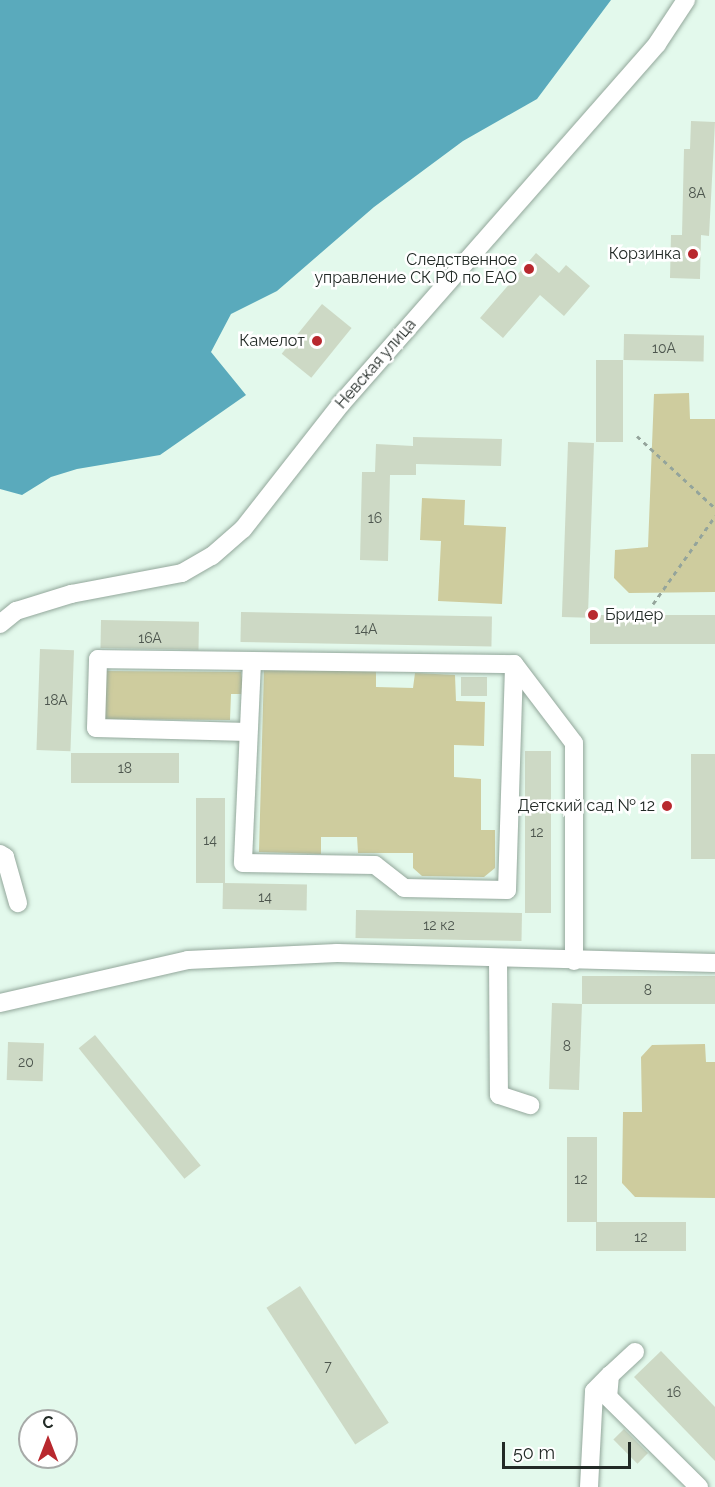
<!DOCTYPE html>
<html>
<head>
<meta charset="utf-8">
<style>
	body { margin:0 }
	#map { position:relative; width:715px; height:1487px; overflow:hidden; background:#e3f9ec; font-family:Raleway,sans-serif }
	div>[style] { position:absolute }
	.green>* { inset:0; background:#cecc9e }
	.water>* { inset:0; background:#5aaabc }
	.building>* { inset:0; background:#cdd9c5; transform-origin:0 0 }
	.path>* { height:3px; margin-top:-1.5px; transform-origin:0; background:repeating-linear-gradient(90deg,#94a49b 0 4.5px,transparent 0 9px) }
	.roads { filter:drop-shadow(0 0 2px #93a79b) drop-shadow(0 0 2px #93a79b) }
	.minor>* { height:18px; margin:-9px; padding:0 9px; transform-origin:9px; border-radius:9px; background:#fff }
	.dots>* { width:16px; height:16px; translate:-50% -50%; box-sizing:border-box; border:3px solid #fff; border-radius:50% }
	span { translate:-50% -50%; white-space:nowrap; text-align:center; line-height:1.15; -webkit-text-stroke:5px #fff; paint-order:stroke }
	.number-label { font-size:14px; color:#4d564e }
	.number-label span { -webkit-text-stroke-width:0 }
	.poi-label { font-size:16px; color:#222a26 }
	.right { translate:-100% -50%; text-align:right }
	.left { translate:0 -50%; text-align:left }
	.street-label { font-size:16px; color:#222a26 }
	.north { position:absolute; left:18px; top:1409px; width:60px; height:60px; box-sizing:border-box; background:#fff; border:2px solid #a7aaa8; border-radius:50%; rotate:0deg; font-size:16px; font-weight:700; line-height:24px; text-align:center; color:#222a26 }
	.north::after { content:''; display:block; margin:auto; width:21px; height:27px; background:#b8282e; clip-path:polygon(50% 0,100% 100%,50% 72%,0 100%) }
	.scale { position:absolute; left:502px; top:1442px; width:129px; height:27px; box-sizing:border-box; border:3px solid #222a26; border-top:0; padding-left:8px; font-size:18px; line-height:21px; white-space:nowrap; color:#222a26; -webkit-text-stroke:4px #fff; paint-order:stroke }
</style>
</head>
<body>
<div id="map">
	<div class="green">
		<div style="clip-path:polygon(689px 393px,690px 419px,715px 419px,715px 592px,629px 593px,614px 578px,615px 550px,648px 547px,654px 394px)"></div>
		<div style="clip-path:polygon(422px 498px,465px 500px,464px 525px,506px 527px,502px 604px,438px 601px,441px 541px,420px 540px)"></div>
		<div style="clip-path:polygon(264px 669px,376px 671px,376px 687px,413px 688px,415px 673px,455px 675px,456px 701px,485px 702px,484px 746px,454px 745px,454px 777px,481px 779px,481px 830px,495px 830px,495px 868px,484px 877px,422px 876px,413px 868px,413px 853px,358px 853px,357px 837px,321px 837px,321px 854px,259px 852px)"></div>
		<div style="clip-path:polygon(105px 671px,241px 672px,244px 694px,231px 694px,230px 720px,104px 719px)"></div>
		<div style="clip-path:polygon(705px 1044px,706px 1062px,715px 1062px,715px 1198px,635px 1197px,622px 1183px,623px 1112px,642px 1112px,641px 1057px,652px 1045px)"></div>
	</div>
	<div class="water">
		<div style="clip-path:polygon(0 0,611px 0,537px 99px,463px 141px,374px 207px,277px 291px,231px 314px,211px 352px,246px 395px,160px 455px,77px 469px,51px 477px,22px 495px,0 489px)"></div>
	</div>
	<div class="building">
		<div style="clip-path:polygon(691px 121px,715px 122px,709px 236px,701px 235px,700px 279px,670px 278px,671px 235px,682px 235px,684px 149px,690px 149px)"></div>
		<div style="clip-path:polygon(536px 253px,559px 273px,566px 265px,590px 286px,564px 316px,540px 295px,503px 338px,480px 318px)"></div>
		<div style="left:322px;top:304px;width:38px;height:64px;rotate:39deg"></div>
		<div style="left:624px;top:334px;width:80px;height:26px;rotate:1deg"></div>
		<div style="left:596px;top:360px;width:27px;height:82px"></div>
		<div style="clip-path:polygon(413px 437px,502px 439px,501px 466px,416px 464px,416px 475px,390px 475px,388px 561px,360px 560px,362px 472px,375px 472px,376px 444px,413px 446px)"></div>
		<div style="left:568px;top:442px;width:26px;height:175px;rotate:2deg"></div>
		<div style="left:241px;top:612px;width:251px;height:30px;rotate:1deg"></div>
		<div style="left:590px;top:615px;width:125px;height:29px"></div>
		<div style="left:101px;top:620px;width:98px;height:28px;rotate:1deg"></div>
		<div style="left:40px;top:649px;width:34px;height:101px;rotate:2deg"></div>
		<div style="left:461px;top:677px;width:26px;height:19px"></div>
		<div style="left:525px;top:751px;width:26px;height:162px"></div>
		<div style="left:71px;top:753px;width:108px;height:30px"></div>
		<div style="left:691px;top:754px;width:24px;height:105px"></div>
		<div style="left:196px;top:798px;width:29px;height:85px"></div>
		<div style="left:223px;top:883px;width:84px;height:26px;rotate:1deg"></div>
		<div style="left:356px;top:910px;width:166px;height:28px;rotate:1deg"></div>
		<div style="left:582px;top:976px;width:133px;height:28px"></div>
		<div style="left:552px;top:1003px;width:30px;height:86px;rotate:2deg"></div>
		<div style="left:95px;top:1035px;width:168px;height:21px;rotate:51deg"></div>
		<div style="left:8px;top:1042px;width:36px;height:38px;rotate:2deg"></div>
		<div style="left:567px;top:1137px;width:30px;height:85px"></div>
		<div style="left:596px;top:1222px;width:90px;height:29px"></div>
		<div style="left:300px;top:1286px;width:163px;height:40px;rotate:57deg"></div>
		<div style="clip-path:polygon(661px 1351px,715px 1407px,715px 1461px,634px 1377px)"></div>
		<div style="left:624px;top:1429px;width:34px;height:15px;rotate:45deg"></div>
	</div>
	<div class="path">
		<div style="left:637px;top:436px;width:106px;rotate:42.7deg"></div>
		<div style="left:653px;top:604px;width:108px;rotate:-54.8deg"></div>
	</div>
	<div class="roads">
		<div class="minor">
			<div style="left:0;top:624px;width:21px;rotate:-39deg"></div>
			<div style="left:16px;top:611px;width:58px;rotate:-17.2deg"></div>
			<div style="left:71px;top:594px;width:113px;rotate:-10.7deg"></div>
			<div style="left:182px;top:573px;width:34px;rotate:-30deg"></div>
			<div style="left:212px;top:556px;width:41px;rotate:-41.1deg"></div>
			<div style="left:243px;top:529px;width:159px;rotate:-51.9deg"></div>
			<div style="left:341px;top:404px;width:479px;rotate:-48.7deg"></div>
			<div style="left:657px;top:44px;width:53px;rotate:-56.6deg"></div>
			<div style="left:252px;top:662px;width:201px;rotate:92.6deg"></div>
			<div style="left:243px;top:863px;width:132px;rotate:0.9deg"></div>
			<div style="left:375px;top:865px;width:37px;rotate:38deg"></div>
			<div style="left:404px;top:888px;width:103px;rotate:1.1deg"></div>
			<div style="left:507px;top:890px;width:226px;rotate:-88.2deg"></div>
			<div style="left:514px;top:664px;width:99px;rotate:52.8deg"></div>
			<div style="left:574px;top:743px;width:218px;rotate:90deg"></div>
			<div style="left:248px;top:732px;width:152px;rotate:-178.5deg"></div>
			<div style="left:96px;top:728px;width:69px;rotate:-88.3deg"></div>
			<div style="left:98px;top:659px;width:416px;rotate:0.7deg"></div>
			<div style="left:0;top:854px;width:6px;rotate:31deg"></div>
			<div style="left:5px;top:857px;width:48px;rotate:74.2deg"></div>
			<div style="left:498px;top:958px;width:137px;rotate:89.6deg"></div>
			<div style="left:499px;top:1095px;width:33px;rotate:18deg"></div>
			<div style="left:0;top:1003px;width:193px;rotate:-12.9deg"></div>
			<div style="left:188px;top:960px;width:149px;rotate:-2.7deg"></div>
			<div style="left:337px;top:953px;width:378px;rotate:1.5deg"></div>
			<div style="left:635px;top:1352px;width:34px;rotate:137deg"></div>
			<div style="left:610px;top:1375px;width:22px;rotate:95deg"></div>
			<div style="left:608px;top:1397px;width:128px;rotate:44.7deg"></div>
			<div style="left:589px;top:1487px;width:96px;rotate:-87deg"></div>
			<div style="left:594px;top:1391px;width:23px;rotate:-45deg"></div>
		</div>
	</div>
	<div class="dots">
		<div style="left:693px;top:254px;background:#b8282e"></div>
		<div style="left:529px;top:269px;background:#b8282e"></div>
		<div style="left:317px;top:341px;background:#b8282e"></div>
		<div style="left:593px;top:615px;background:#b8282e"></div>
		<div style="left:667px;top:806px;background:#b8282e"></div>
	</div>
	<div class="number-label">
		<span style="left:697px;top:193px">8А</span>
		<span style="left:664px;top:348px">10А</span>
		<span style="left:375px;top:518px">16</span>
		<span style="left:366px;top:629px">14А</span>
		<span style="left:150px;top:638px">16А</span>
		<span style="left:56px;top:700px">18А</span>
		<span style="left:125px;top:768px">18</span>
		<span style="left:537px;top:832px">12</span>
		<span style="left:210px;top:840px">14</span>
		<span style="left:265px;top:897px">14</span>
		<span style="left:439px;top:925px">12 к2</span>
		<span style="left:648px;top:990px">8</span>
		<span style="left:567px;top:1046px">8</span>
		<span style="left:26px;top:1062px">20</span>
		<span style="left:581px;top:1179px">12</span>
		<span style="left:641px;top:1237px">12</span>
		<span style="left:328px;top:1366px">7</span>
		<span style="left:674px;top:1392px">16</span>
	</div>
	<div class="poi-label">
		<span class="right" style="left:681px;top:254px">Корзинка</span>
		<span class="right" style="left:517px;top:269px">Следственное<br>управление СК РФ по ЕАО</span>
		<span class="right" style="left:305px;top:341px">Камелот</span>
		<span class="left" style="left:605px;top:615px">Бридер</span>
		<span class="right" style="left:655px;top:806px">Детский сад № 12</span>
	</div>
	<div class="street-label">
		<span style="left:376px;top:364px;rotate:-49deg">Невская улица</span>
	</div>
	<div class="north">С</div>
	<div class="scale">50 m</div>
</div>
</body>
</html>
